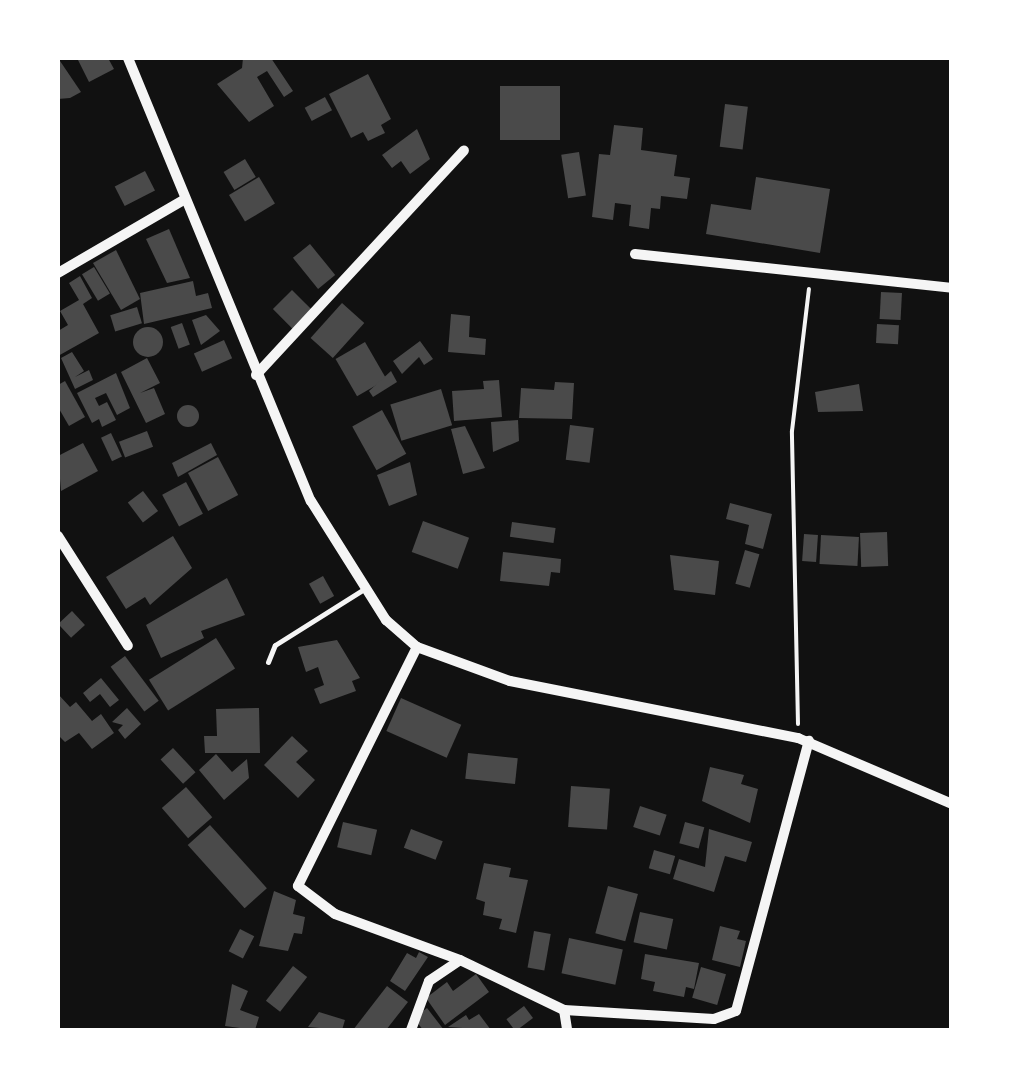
<!DOCTYPE html>
<html>
<head>
<meta charset="utf-8">
<style>
	body { margin:0 }
	#map { position:relative; width:1009px; height:1088px; overflow:hidden; background:#111; font-family:"Alegreya Sans",sans-serif }
	div>[style] { position:absolute }
	.building>* { inset:0; background:#4a4a4a; transform-origin:0 0 }
	.round { border-radius:50% }
	.path>* { height:4px; margin:-2px; padding:0 2px; transform-origin:2px; border-radius:2px; background:#f5f5f5 }
	.service>* { height:5px; margin:-2.5px; padding:0 2.5px; transform-origin:2.5px; border-radius:2.5px; background:#f5f5f5 }
	.minor>* { height:10px; margin:-5px; padding:0 5px; transform-origin:5px; border-radius:5px; background:#f5f5f5 }
	span { translate:-50% -50%; white-space:nowrap; text-align:center; line-height:1.15; -webkit-text-stroke:10px #fff; paint-order:stroke }
	.frame { position:absolute; inset:0; border:60px solid #fff; pointer-events:none }
</style>
</head>
<body>
<div id="map">
	<div class="building">
		<div style="clip-path:polygon(58px 58px,81px 92px,70px 98px,58px 99px)"></div>
		<div style="clip-path:polygon(77px 58px,108px 58px,114px 69px,89px 82px)"></div>
		<div style="clip-path:polygon(243px 58px,271px 58px,293px 91px,284px 97px,267px 71px,257px 77px,274px 106px,249px 122px,217px 84px,242px 68px)"></div>
		<div style="clip-path:polygon(368px 74px,391px 119px,381px 125px,385px 133px,368px 141px,363px 132px,351px 138px,329px 94px)"></div>
		<div style="left:560px;top:86px;width:54px;height:60px;rotate:90deg"></div>
		<div style="left:325px;top:97px;width:15px;height:23px;rotate:62deg"></div>
		<div style="left:725px;top:104px;width:23px;height:43px;rotate:7deg"></div>
		<div style="clip-path:polygon(614px 125px,643px 128px,641px 150px,677px 155px,674px 176px,690px 178px,687px 199px,661px 196px,660px 209px,651px 208px,649px 229px,629px 226px,631px 205px,615px 203px,613px 220px,592px 217px,599px 154px,610px 155px)"></div>
		<div style="clip-path:polygon(417px 129px,430px 159px,410px 174px,401px 161px,392px 168px,382px 155px)"></div>
		<div style="left:579px;top:152px;width:44px;height:18px;rotate:81deg"></div>
		<div style="left:245px;top:159px;width:21px;height:25px;rotate:59deg"></div>
		<div style="left:145px;top:171px;width:22px;height:34px;rotate:63deg"></div>
		<div style="left:259px;top:177px;width:31px;height:35px;rotate:59deg"></div>
		<div style="clip-path:polygon(756px 177px,830px 189px,820px 253px,706px 234px,711px 204px,751px 210px)"></div>
		<div style="clip-path:polygon(169px 229px,190px 278px,167px 283px,146px 239px)"></div>
		<div style="left:310px;top:244px;width:40px;height:22px;rotate:51deg"></div>
		<div style="clip-path:polygon(116px 250px,140px 299px,121px 310px,93px 263px)"></div>
		<div style="left:94px;top:267px;width:31px;height:14px;rotate:59deg"></div>
		<div style="clip-path:polygon(80px 276px,92px 298px,83px 304px,99px 333px,58px 356px,58px 331px,68px 325px,60px 311px,79px 300px,69px 283px)"></div>
		<div style="clip-path:polygon(193px 281px,196px 296px,208px 293px,212px 308px,144px 324px,140px 293px)"></div>
		<div style="left:292px;top:290px;width:28px;height:27px;rotate:45deg"></div>
		<div style="left:881px;top:292px;width:21px;height:27px;rotate:3deg"></div>
		<div style="left:342px;top:303px;width:30px;height:47px;rotate:42deg"></div>
		<div style="left:137px;top:307px;width:17px;height:28px;rotate:73deg"></div>
		<div style="clip-path:polygon(451px 314px,470px 316px,469px 337px,486px 339px,485px 355px,448px 352px)"></div>
		<div style="clip-path:polygon(206px 315px,220px 331px,201px 345px,192px 320px)"></div>
		<div style="left:182px;top:323px;width:23px;height:12px;rotate:70deg"></div>
		<div style="left:877px;top:324px;width:22px;height:19px;rotate:3deg"></div>
		<div class="round" style="left:133px;top:327px;width:30px;height:30px"></div>
		<div style="left:224px;top:340px;width:20px;height:33px;rotate:66deg"></div>
		<div style="clip-path:polygon(420px 341px,433px 359px,424px 365px,419px 357px,402px 374px,393px 361px)"></div>
		<div style="left:365px;top:342px;width:43px;height:34px;rotate:60deg"></div>
		<div style="clip-path:polygon(72px 352px,84px 371px,75px 377px,89px 370px,93px 380px,75px 389px,61px 358px)"></div>
		<div style="clip-path:polygon(147px 358px,160px 383px,140px 393px,154px 388px,165px 414px,146px 423px,121px 372px)"></div>
		<div style="clip-path:polygon(391px 371px,397px 382px,373px 397px,369px 391px)"></div>
		<div style="clip-path:polygon(116px 373px,130px 408px,117px 415px,106px 393px,95px 398px,99px 406px,107px 402px,116px 420px,102px 427px,99px 419px,92px 423px,77px 393px)"></div>
		<div style="clip-path:polygon(499px 380px,502px 417px,454px 421px,452px 391px,484px 389px,483px 381px)"></div>
		<div style="clip-path:polygon(65px 381px,85px 417px,69px 426px,58px 407px,58px 385px)"></div>
		<div style="clip-path:polygon(555px 382px,574px 383px,572px 419px,519px 418px,521px 388px,554px 390px)"></div>
		<div style="clip-path:polygon(859px 384px,863px 411px,818px 412px,815px 392px)"></div>
		<div style="left:441px;top:389px;width:38px;height:53px;rotate:73deg"></div>
		<div class="round" style="left:177px;top:405px;width:22px;height:22px"></div>
		<div style="left:382px;top:410px;width:50px;height:34px;rotate:61deg"></div>
		<div style="clip-path:polygon(518px 420px,519px 441px,493px 452px,491px 422px)"></div>
		<div style="left:570px;top:425px;width:24px;height:35px;rotate:7deg"></div>
		<div style="clip-path:polygon(465px 426px,485px 468px,463px 474px,451px 429px)"></div>
		<div style="left:147px;top:431px;width:17px;height:30px;rotate:69deg"></div>
		<div style="left:111px;top:433px;width:26px;height:11px;rotate:65deg"></div>
		<div style="clip-path:polygon(83px 443px,98px 471px,61px 491px,58px 456px)"></div>
		<div style="clip-path:polygon(211px 443px,217px 455px,178px 477px,172px 463px)"></div>
		<div style="left:218px;top:457px;width:43px;height:34px;rotate:62deg"></div>
		<div style="clip-path:polygon(410px 462px,417px 495px,389px 506px,377px 475px)"></div>
		<div style="left:186px;top:482px;width:36px;height:27px;rotate:62deg"></div>
		<div style="left:143px;top:491px;width:25px;height:19px;rotate:53deg"></div>
		<div style="clip-path:polygon(730px 503px,772px 514px,763px 549px,745px 544px,749px 525px,726px 519px)"></div>
		<div style="left:423px;top:521px;width:49px;height:33px;rotate:20deg"></div>
		<div style="left:512px;top:522px;width:44px;height:15px;rotate:8deg"></div>
		<div style="left:887px;top:532px;width:34px;height:27px;rotate:88deg"></div>
		<div style="left:804px;top:534px;width:14px;height:27px;rotate:4deg"></div>
		<div style="left:821px;top:535px;width:38px;height:29px;rotate:3deg"></div>
		<div style="clip-path:polygon(173px 536px,192px 568px,150px 605px,145px 597px,126px 609px,106px 577px)"></div>
		<div style="left:745px;top:550px;width:15px;height:35px;rotate:16deg"></div>
		<div style="clip-path:polygon(503px 552px,561px 559px,560px 573px,551px 572px,549px 586px,500px 581px)"></div>
		<div style="clip-path:polygon(670px 555px,719px 561px,715px 595px,674px 590px)"></div>
		<div style="left:323px;top:576px;width:23px;height:16px;rotate:61deg"></div>
		<div style="clip-path:polygon(227px 578px,245px 615px,201px 631px,204px 638px,161px 658px,146px 625px)"></div>
		<div style="left:72px;top:611px;width:19px;height:19px;rotate:47deg"></div>
		<div style="left:216px;top:638px;width:36px;height:79px;rotate:58deg"></div>
		<div style="clip-path:polygon(337px 640px,360px 678px,352px 681px,356px 691px,320px 704px,314px 689px,324px 685px,318px 667px,306px 672px,298px 647px)"></div>
		<div style="left:125px;top:656px;width:56px;height:18px;rotate:53deg"></div>
		<div style="clip-path:polygon(101px 678px,119px 700px,110px 707px,100px 694px,90px 702px,83px 693px)"></div>
		<div style="clip-path:polygon(58px 694px,70px 707px,76px 702px,92px 721px,101px 714px,114px 733px,92px 749px,79px 733px,65px 742px,58px 735px)"></div>
		<div style="left:401px;top:698px;width:66px;height:36px;rotate:24deg"></div>
		<div style="clip-path:polygon(127px 708px,141px 724px,125px 739px,118px 730px,123px 725px,112px 722px)"></div>
		<div style="clip-path:polygon(259px 708px,260px 753px,205px 753px,204px 736px,217px 736px,216px 709px)"></div>
		<div style="clip-path:polygon(292px 736px,308px 751px,296px 762px,315px 780px,298px 798px,264px 765px)"></div>
		<div style="left:173px;top:748px;width:33px;height:17px;rotate:47deg"></div>
		<div style="left:468px;top:753px;width:50px;height:26px;rotate:6deg"></div>
		<div style="clip-path:polygon(216px 754px,232px 772px,247px 759px,249px 778px,224px 800px,199px 770px)"></div>
		<div style="clip-path:polygon(710px 767px,744px 775px,741px 784px,758px 789px,750px 823px,702px 801px)"></div>
		<div style="left:571px;top:786px;width:39px;height:41px;rotate:4deg"></div>
		<div style="left:186px;top:787px;width:40px;height:32px;rotate:49deg"></div>
		<div style="left:640px;top:806px;width:28px;height:22px;rotate:18deg"></div>
		<div style="left:343px;top:822px;width:35px;height:26px;rotate:13deg"></div>
		<div style="left:685px;top:822px;width:20px;height:22px;rotate:15deg"></div>
		<div style="left:210px;top:825px;width:85px;height:30px;rotate:48deg"></div>
		<div style="left:411px;top:829px;width:34px;height:20px;rotate:21deg"></div>
		<div style="clip-path:polygon(709px 829px,752px 842px,746px 862px,725px 856px,714px 892px,673px 879px,679px 859px,705px 867px)"></div>
		<div style="left:654px;top:850px;width:22px;height:19px;rotate:16deg"></div>
		<div style="clip-path:polygon(484px 863px,511px 868px,509px 877px,528px 880px,516px 933px,499px 929px,502px 919px,483px 915px,485px 902px,476px 899px)"></div>
		<div style="left:608px;top:886px;width:31px;height:49px;rotate:15deg"></div>
		<div style="clip-path:polygon(274px 891px,296px 900px,293px 914px,305px 917px,302px 934px,294px 933px,288px 951px,259px 946px)"></div>
		<div style="left:640px;top:912px;width:34px;height:31px;rotate:12deg"></div>
		<div style="clip-path:polygon(720px 926px,740px 931px,737px 939px,746px 941px,740px 967px,712px 960px)"></div>
		<div style="left:240px;top:929px;width:16px;height:25px;rotate:27deg"></div>
		<div style="left:534px;top:931px;width:17px;height:37px;rotate:10deg"></div>
		<div style="left:569px;top:938px;width:55px;height:36px;rotate:12deg"></div>
		<div style="clip-path:polygon(419px 952px,428px 957px,405px 991px,390px 981px,407px 953px,416px 958px)"></div>
		<div style="clip-path:polygon(645px 954px,699px 963px,694px 989px,686px 987px,684px 997px,653px 991px,655px 982px,641px 979px)"></div>
		<div style="left:293px;top:966px;width:18px;height:44px;rotate:38deg"></div>
		<div style="left:701px;top:967px;width:26px;height:32px;rotate:16deg"></div>
		<div style="clip-path:polygon(476px 974px,489px 992px,445px 1025px,426px 998px,447px 982px,453px 991px)"></div>
		<div style="clip-path:polygon(232px 984px,248px 991px,240px 1010px,259px 1017px,255px 1030px,225px 1026px)"></div>
		<div style="clip-path:polygon(387px 986px,408px 1002px,386px 1030px,353px 1030px)"></div>
		<div style="left:524px;top:1006px;width:15px;height:22px;rotate:53deg"></div>
		<div style="clip-path:polygon(427px 1008px,444px 1030px,423px 1030px,414px 1018px)"></div>
		<div style="clip-path:polygon(319px 1012px,345px 1020px,342px 1030px,308px 1027px)"></div>
		<div style="clip-path:polygon(479px 1014px,491px 1030px,448px 1027px,466px 1015px,469px 1020px)"></div>
	</div>
	<div class="path">
		<div style="left:798px;top:724px;width:293px;rotate:-91.2deg"></div>
		<div style="left:792px;top:431px;width:143px;rotate:-83.2deg"></div>
	</div>
	<div class="service">
		<div style="left:268px;top:662px;width:18px;rotate:-68deg"></div>
		<div style="left:275px;top:645px;width:105px;rotate:-32.2deg"></div>
	</div>
	<div class="minor">
		<div style="left:128px;top:58px;width:479px;rotate:67.6deg"></div>
		<div style="left:311px;top:501px;width:141px;rotate:57.8deg"></div>
		<div style="left:386px;top:620px;width:41px;rotate:41.1deg"></div>
		<div style="left:417px;top:647px;width:99px;rotate:20.1deg"></div>
		<div style="left:510px;top:681px;width:294px;rotate:11.2deg"></div>
		<div style="left:798px;top:738px;width:168px;rotate:23.2deg"></div>
		<div style="left:635px;top:254px;width:319px;rotate:6.1deg"></div>
		<div style="left:58px;top:273px;width:147px;rotate:-30.2deg"></div>
		<div style="left:256px;top:375px;width:306px;rotate:-47.2deg"></div>
		<div style="left:58px;top:536px;width:130px;rotate:57.5deg"></div>
		<div style="left:417px;top:647px;width:267px;rotate:116.5deg"></div>
		<div style="left:298px;top:886px;width:46px;rotate:37.1deg"></div>
		<div style="left:335px;top:914px;width:133px;rotate:20.2deg"></div>
		<div style="left:460px;top:960px;width:115px;rotate:25.7deg"></div>
		<div style="left:564px;top:1010px;width:150px;rotate:3.4deg"></div>
		<div style="left:714px;top:1019px;width:23px;rotate:-20deg"></div>
		<div style="left:736px;top:1011px;width:280px;rotate:-74.9deg"></div>
		<div style="left:564px;top:1010px;width:20px;rotate:81deg"></div>
		<div style="left:411px;top:1030px;width:52px;rotate:-69.8deg"></div>
		<div style="left:429px;top:981px;width:37px;rotate:-34deg"></div>
	</div>
	<div class="frame"></div>
</div>
</body>
</html>
